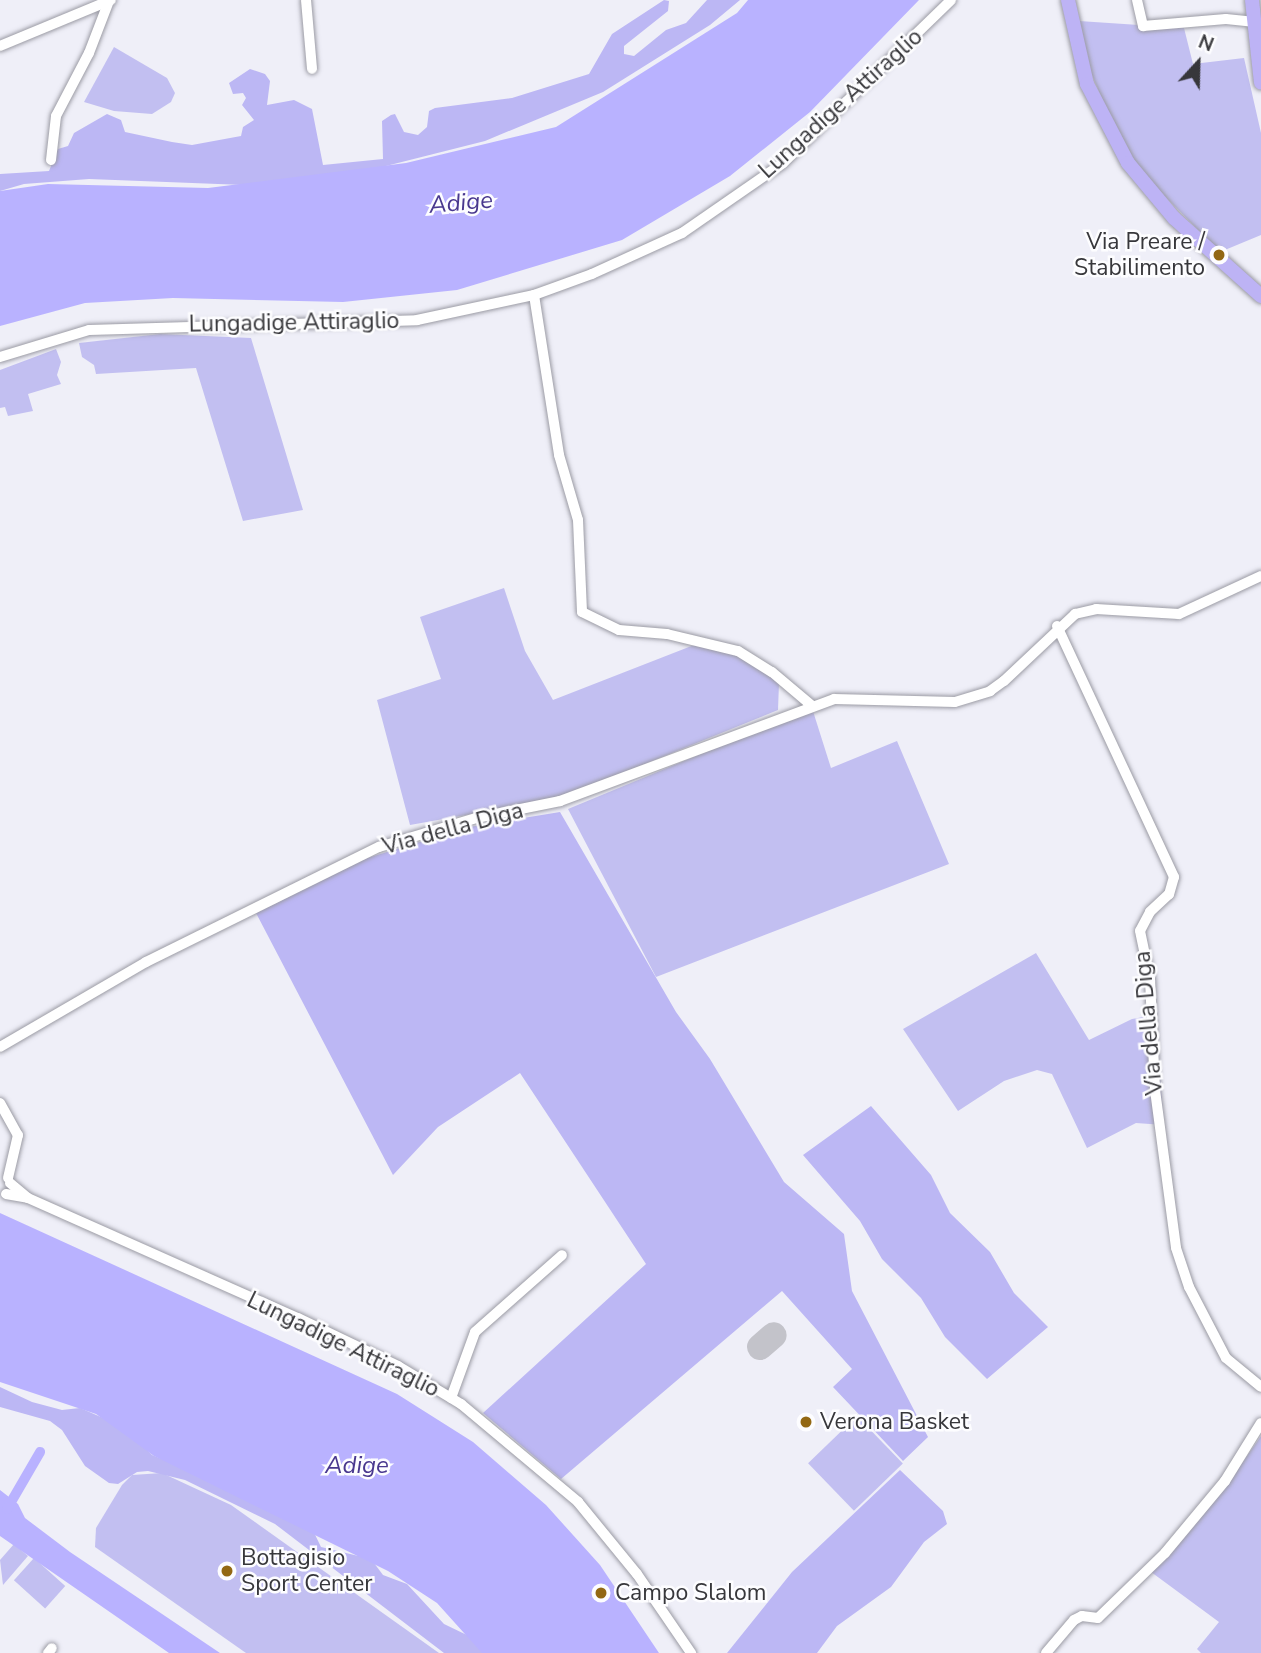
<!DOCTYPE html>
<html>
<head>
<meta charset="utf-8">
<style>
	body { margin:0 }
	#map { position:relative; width:1261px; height:1653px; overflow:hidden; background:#efeff8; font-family:"Nunito Sans",sans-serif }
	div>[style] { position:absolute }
	.green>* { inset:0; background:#c2bff1; transform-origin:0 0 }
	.forest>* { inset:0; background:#bcb7f4 }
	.water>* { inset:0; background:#b9b2ff }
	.canal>* { height:10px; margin:-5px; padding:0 5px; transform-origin:5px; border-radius:5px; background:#b9b2ff }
	.taxiway>* { height:26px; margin:-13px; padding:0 13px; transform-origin:13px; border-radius:13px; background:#c3c3ca }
	.roads { filter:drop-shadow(0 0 2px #9b9ba4) drop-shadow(0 0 2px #9b9ba4) }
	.minor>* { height:10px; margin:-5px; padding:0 5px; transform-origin:5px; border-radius:5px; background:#fff }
	.major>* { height:14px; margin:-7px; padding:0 7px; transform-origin:7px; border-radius:7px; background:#bdb3f5 }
	.dots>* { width:19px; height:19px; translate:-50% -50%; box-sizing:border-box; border:4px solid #fdfdff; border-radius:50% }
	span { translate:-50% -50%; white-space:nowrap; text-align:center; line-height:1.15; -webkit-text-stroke:5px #fdfdff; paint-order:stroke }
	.street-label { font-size:23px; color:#37373b }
	.poi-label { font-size:23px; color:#37373b }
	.right { translate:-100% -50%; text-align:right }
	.left { translate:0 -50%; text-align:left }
	.water-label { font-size:24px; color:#49388f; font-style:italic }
	.north { position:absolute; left:1163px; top:28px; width:70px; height:70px; -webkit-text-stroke:5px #fdfdff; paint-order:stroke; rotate:22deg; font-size:19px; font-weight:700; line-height:28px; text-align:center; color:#37373b }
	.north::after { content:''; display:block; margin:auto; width:24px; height:32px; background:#37373b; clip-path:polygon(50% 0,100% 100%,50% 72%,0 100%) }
</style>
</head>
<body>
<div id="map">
	<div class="green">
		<div style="clip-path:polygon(1079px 21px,1184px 28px,1193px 64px,1244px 58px,1261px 133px,1261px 235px,1220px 252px,1139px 170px,1115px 130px,1088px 65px)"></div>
		<div style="clip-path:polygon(114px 47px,167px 78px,175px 93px,171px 102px,152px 114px,114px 111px,84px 102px)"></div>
		<div style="clip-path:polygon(160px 334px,251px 338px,303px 510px,243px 521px,196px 368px,96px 374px,94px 365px,82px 357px,79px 343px)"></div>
		<div style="clip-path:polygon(56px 349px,61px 362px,57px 375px,61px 384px,28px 394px,33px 411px,8px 416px,5px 407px,0 408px,0 370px)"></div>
		<div style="clip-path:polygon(504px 588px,525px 651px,553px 700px,694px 645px,737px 654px,779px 683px,778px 710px,561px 798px,410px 825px,377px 700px,441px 679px,420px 617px)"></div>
		<div style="clip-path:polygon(812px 708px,831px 768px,897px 741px,949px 864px,656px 977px,568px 809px)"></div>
		<div style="clip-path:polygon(1036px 953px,1089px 1040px,1132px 1019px,1155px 1015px,1164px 1125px,1136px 1123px,1087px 1148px,1052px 1074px,1037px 1070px,1004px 1081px,958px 1111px,903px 1029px)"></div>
		<div style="left:857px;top:1416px;width:66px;height:68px;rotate:46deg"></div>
		<div style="clip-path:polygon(1261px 1436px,1261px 1653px,1201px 1653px,1197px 1649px,1219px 1622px,1147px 1569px,1224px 1489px)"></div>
		<div style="clip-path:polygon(162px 1473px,231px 1505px,439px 1653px,246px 1653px,95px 1547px,96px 1528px,122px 1485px,132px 1475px)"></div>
		<div style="clip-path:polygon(14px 1544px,28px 1556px,3px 1585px,0 1560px)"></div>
		<div style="left:34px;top:1558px;width:42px;height:30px;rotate:42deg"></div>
	</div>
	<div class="forest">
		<div style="clip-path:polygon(664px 0,669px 1px,668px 11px,624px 46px,624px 54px,634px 56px,666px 30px,686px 23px,707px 0,740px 0,710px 25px,603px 92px,485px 141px,378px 168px,244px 185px,89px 179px,24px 184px,0 191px,0 174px,49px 171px,58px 149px,68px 146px,74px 133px,107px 114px,121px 120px,125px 132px,172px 142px,192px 145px,241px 136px,243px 127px,254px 120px,242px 105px,246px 98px,243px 93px,233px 94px,229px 83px,250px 69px,265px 74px,270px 81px,267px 105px,294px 100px,312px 109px,323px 165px,383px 159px,382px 121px,391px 115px,395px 114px,404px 132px,418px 135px,427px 127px,429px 111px,435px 108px,512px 98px,589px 74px,612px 34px)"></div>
		<div style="clip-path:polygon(560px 812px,676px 1012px,710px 1059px,784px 1182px,844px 1234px,852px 1291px,928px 1437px,903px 1461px,833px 1387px,852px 1369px,782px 1291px,561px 1479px,483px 1413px,646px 1264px,520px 1073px,438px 1127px,393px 1175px,256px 913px,364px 859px,469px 827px)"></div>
		<div style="clip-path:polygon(871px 1106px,931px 1175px,950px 1213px,990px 1252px,1014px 1293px,1048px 1327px,987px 1379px,945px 1337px,921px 1298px,882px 1259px,860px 1221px,803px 1155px)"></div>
		<div style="clip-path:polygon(0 1387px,32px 1402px,62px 1410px,80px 1408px,124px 1427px,152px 1455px,308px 1520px,321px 1547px,371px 1559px,383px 1575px,407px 1584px,444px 1624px,471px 1637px,484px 1653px,444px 1653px,275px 1524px,185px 1480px,148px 1471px,137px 1472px,118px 1484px,109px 1483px,85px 1466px,62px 1430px,50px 1421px,0 1407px)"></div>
		<div style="clip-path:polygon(900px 1470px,943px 1511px,947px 1524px,924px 1542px,891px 1587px,837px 1626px,817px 1653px,727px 1653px,792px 1572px)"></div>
	</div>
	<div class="water">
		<div style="clip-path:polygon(748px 0,919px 0,810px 112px,730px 176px,622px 240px,457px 290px,343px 302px,173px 298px,85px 303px,0 326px,0 191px,48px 184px,208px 188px,406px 163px,556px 127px,737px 13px)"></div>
		<div style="clip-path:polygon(0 1213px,397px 1394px,473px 1442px,546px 1505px,600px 1565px,659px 1653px,482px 1653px,437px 1603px,388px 1571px,154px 1456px,96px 1414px,0 1382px)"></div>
		<div style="clip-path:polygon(0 1490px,18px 1504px,25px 1518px,70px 1552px,220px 1653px,169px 1653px,0 1536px)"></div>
	</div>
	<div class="canal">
		<div style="left:7px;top:1509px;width:66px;rotate:-59.9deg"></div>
	</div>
	<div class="taxiway">
		<div style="left:760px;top:1347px;width:18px;rotate:-41deg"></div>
	</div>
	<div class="roads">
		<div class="minor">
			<div style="left:306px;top:0;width:69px;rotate:85deg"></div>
			<div style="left:1137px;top:0;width:27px;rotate:77deg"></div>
			<div style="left:1143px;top:26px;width:83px;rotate:-4.8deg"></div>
			<div style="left:1226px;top:19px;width:27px;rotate:6deg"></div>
			<div style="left:0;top:46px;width:120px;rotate:-22.5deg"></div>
			<div style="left:51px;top:160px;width:44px;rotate:-83.5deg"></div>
			<div style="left:56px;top:116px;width:71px;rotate:-62.4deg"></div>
			<div style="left:89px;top:53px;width:56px;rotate:-69deg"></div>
			<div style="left:534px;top:295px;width:162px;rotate:81.1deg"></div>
			<div style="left:559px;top:455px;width:68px;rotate:73.7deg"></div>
			<div style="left:578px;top:520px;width:92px;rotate:87.5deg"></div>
			<div style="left:582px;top:612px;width:41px;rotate:25.9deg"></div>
			<div style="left:619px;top:630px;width:48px;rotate:4.8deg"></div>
			<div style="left:667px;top:634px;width:73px;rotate:13.5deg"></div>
			<div style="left:738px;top:651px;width:40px;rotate:32deg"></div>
			<div style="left:772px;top:672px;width:51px;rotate:40.2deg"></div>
			<div style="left:0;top:357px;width:93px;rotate:-16.9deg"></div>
			<div style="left:89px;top:330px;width:328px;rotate:-1.7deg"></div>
			<div style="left:417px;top:320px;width:120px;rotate:-12.1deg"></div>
			<div style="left:534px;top:295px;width:62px;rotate:-19.9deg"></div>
			<div style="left:592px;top:274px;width:99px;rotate:-24.5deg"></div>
			<div style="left:682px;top:233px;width:123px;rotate:-34.7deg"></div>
			<div style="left:783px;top:163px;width:234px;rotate:-44.1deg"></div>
			<div style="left:1057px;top:626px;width:277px;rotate:65deg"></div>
			<div style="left:1174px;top:877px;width:18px;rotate:106deg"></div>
			<div style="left:1169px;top:894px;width:26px;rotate:137deg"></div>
			<div style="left:1150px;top:912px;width:21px;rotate:118deg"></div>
			<div style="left:1140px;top:931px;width:49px;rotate:78.2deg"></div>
			<div style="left:1150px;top:979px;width:111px;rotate:87.4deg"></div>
			<div style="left:1155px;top:1090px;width:159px;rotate:82.4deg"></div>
			<div style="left:1176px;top:1248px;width:41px;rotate:71.6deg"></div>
			<div style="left:1189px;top:1287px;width:80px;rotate:62.5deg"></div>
			<div style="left:1226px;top:1358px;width:45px;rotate:39.6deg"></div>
			<div style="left:0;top:1047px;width:169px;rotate:-30.2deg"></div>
			<div style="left:146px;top:962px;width:260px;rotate:-26.3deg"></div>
			<div style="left:379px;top:847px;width:101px;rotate:-16.6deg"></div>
			<div style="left:476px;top:818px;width:86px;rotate:-11.4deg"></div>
			<div style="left:560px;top:801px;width:292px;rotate:-20.4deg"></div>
			<div style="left:834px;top:699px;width:121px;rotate:1.4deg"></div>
			<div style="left:955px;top:702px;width:37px;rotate:-17deg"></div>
			<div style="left:990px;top:691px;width:17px;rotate:-36deg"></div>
			<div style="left:1004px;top:681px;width:98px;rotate:-43.3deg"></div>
			<div style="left:1075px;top:614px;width:22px;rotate:-13deg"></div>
			<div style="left:1096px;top:609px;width:83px;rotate:3.4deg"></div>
			<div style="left:1179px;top:614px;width:90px;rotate:-24.9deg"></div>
			<div style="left:0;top:1103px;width:37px;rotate:61deg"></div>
			<div style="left:18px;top:1135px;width:44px;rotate:103.1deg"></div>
			<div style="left:10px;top:1183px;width:23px;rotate:40deg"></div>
			<div style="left:6px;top:1194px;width:22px;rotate:10deg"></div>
			<div style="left:28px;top:1198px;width:295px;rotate:24deg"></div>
			<div style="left:298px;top:1318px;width:111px;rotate:25.6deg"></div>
			<div style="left:398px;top:1366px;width:74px;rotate:31.1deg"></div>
			<div style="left:461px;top:1404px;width:153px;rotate:39.9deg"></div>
			<div style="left:578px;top:1502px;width:93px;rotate:50.7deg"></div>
			<div style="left:637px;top:1574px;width:96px;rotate:55.6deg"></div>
			<div style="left:451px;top:1398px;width:70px;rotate:-70deg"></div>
			<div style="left:475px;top:1332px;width:116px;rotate:-41.5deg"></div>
			<div style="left:48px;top:1653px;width:6px;rotate:-51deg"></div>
			<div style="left:1046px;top:1653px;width:43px;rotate:-49.7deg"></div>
			<div style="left:1074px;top:1620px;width:9px;rotate:-27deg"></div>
			<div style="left:1082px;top:1616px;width:16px;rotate:7deg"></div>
			<div style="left:1098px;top:1618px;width:93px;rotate:-44.1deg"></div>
			<div style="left:1165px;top:1553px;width:94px;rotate:-50.2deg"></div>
			<div style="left:1225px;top:1481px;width:68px;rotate:-58.2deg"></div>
		</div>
		<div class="major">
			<div style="left:1068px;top:0;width:86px;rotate:77.3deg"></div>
			<div style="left:1087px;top:84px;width:89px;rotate:62.6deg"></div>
			<div style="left:1128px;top:163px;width:72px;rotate:50.1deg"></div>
			<div style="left:1174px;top:218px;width:117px;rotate:41.9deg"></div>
			<div style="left:1252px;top:0;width:83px;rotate:83.8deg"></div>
		</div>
	</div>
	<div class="dots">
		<div style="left:1219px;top:255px;background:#936813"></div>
		<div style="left:806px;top:1422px;background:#936813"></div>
		<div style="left:227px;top:1571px;background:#936813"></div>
		<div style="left:601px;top:1593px;background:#936813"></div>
	</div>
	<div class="street-label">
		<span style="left:841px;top:104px;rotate:-42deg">Lungadige Attiraglio</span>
		<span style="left:294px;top:323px;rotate:-1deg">Lungadige Attiraglio</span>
		<span style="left:453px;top:829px;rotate:-15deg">Via della Diga</span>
		<span style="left:1149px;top:1023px;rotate:-95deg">Via della Diga</span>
		<span style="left:343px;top:1345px;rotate:26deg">Lungadige Attiraglio</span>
	</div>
	<div class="poi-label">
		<span class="right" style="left:1205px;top:255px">Via Preare /<br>Stabilimento</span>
		<span class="left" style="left:820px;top:1422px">Verona Basket</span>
		<span class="left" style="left:241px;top:1571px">Bottagisio<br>Sport Center</span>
		<span class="left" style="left:615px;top:1593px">Campo Slalom</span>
	</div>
	<div class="water-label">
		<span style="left:461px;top:203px;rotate:-5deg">Adige</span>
		<span style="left:357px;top:1466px">Adige</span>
	</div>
	<div class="north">N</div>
</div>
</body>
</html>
